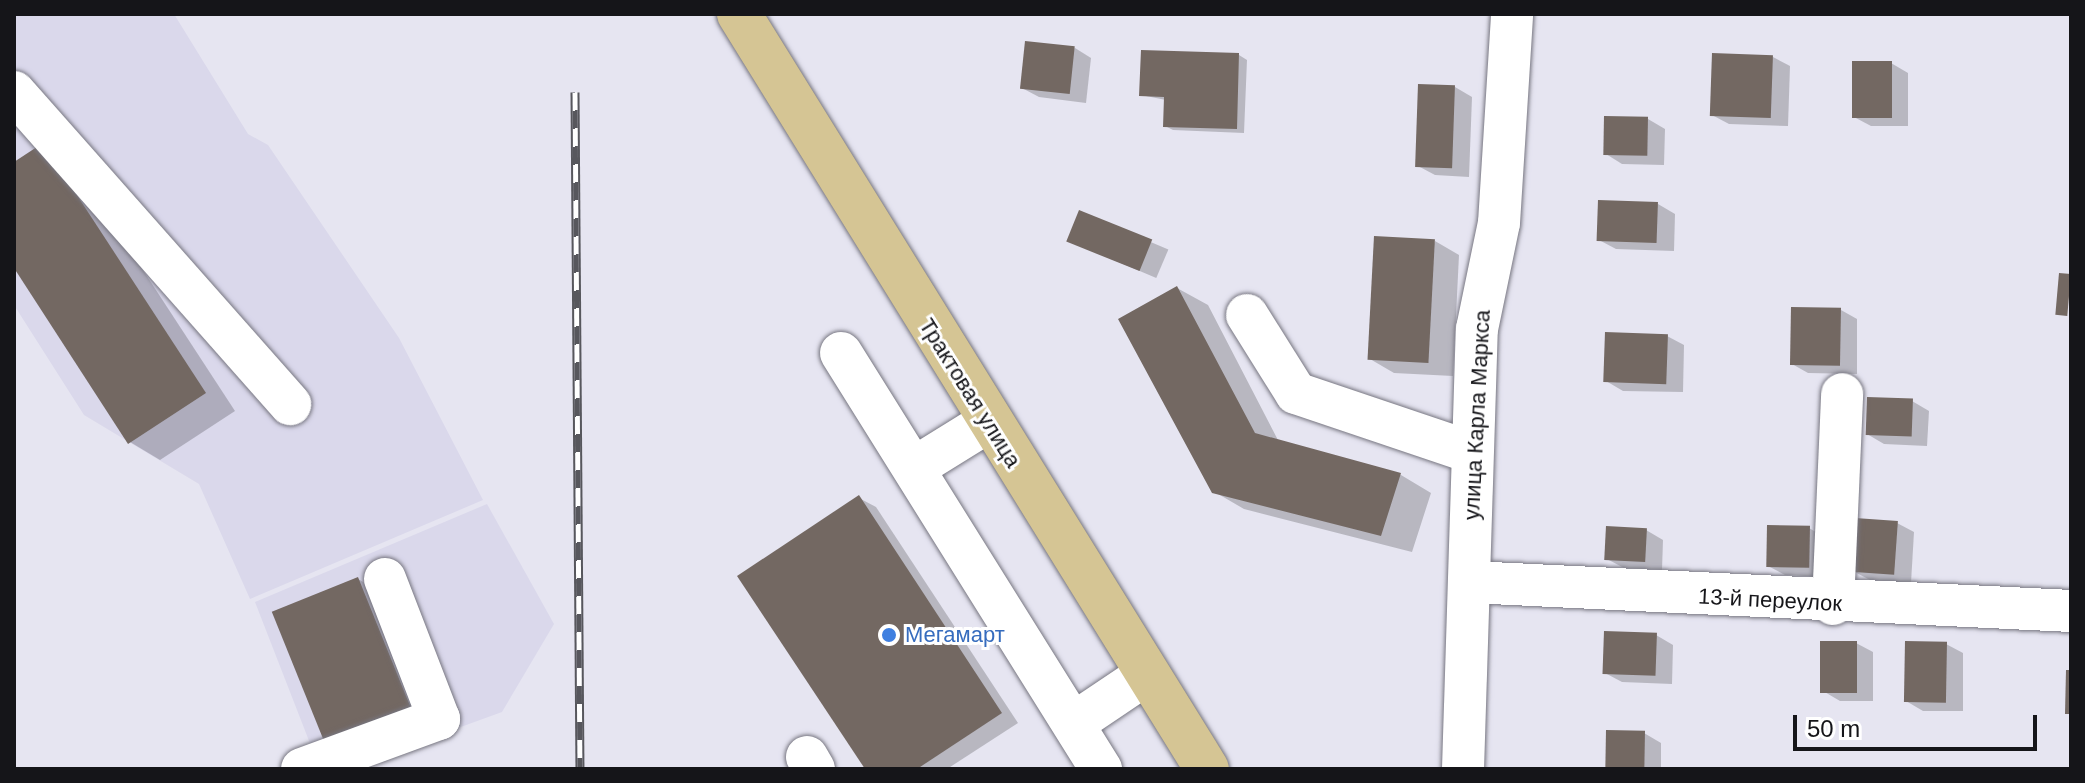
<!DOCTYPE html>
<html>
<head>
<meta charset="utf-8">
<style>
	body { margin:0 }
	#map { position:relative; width:2085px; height:783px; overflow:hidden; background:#e6e5f1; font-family:Arial,sans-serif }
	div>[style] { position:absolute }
	.built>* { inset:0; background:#dad8eb }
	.shadow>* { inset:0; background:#0003; transform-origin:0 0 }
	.building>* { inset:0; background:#736862; transform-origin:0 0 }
	.roads { filter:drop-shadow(0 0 2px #777681) drop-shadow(0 0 2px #777681) }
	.minor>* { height:42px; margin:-21px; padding:0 21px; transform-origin:21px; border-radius:21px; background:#fff }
	.major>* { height:44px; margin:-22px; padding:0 22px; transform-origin:22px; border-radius:22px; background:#d5c594 }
	.rail>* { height:9px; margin-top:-4.5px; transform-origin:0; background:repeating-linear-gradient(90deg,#fff 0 18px,#57575d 0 36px); box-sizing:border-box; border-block:2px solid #57575d }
	.dots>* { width:22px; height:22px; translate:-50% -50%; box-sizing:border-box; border:4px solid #fff; border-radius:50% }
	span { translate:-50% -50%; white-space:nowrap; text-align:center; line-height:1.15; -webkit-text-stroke:6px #fff; paint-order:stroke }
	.street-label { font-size:22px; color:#151519 }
	.shop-label { font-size:22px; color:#366cbe }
	.left { translate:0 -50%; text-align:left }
	.frame { position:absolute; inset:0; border:16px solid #151519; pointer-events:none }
	.scale { position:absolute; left:1793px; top:715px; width:244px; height:36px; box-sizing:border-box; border:4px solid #151519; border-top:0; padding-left:10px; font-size:24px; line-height:28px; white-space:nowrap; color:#151519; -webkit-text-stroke:6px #fff; paint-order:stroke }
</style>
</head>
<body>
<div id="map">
	<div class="built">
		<div style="clip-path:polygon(14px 14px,174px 14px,248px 134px,268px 145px,399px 338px,483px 500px,250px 599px,199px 484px,84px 415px,14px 305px)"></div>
		<div style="clip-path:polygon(487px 504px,554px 624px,502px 712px,345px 769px,320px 769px,255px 602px)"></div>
	</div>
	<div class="shadow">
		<div style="clip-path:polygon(1075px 48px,1091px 58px,1086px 103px,1039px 97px,1022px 88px)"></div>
		<div style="clip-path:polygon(1239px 55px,1247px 60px,1244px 133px,1173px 130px,1165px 126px,1166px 100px,1141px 95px)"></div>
		<div style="clip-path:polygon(1773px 57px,1790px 66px,1788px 126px,1729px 124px,1712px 115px)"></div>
		<div style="clip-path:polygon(1891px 63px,1908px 73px,1908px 126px,1871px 126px,1854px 117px)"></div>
		<div style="clip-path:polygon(1455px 87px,1472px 97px,1469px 177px,1435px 175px,1418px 166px)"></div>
		<div style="clip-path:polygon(1648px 119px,1665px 129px,1664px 165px,1622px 164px,1606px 154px)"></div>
		<div style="clip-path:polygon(73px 163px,235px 411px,160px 460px,130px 442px,14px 265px,14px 164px)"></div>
		<div style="clip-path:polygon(1658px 204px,1675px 214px,1674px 251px,1616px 249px,1599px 240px)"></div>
		<div style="left:1080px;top:212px;width:96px;height:31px;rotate:23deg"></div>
		<div style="clip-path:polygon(1435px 241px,1459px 255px,1453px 376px,1394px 373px,1370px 359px)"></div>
		<div style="clip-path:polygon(1177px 288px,1208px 305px,1279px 442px,1401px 475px,1431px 493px,1412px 552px,1244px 509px,1213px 491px)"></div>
		<div style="clip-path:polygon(1841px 310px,1857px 319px,1857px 374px,1808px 373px,1792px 364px)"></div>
		<div style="clip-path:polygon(1667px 336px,1684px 345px,1683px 392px,1623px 391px,1606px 381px)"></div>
		<div style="clip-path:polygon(1912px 401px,1929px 411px,1927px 446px,1884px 444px,1867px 434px)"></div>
		<div style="clip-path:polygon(859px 498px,876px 507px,1018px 723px,947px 769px,867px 769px)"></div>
		<div style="clip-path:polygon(1897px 523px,1914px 532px,1911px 583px,1870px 580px,1853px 571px)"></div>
		<div style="clip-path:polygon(1809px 528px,1826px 538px,1825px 577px,1785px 575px,1768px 566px)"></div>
		<div style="clip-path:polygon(1646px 530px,1663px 540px,1662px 570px,1624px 568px,1607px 559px)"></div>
		<div style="clip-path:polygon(358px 579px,382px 593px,437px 732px,352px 766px)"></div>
		<div style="clip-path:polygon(1656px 635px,1673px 645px,1672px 684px,1622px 682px,1605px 673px)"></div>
		<div style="clip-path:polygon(1856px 643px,1873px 652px,1873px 701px,1840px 701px,1823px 691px)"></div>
		<div style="clip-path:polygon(1946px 644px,1963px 653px,1963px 711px,1923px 711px,1906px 701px)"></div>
		<div style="clip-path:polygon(1644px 733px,1661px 743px,1661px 769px,1607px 769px)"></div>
	</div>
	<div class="building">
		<div style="left:1025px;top:41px;width:50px;height:48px;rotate:6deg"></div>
		<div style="clip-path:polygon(1141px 50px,1239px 53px,1237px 129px,1163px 127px,1164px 97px,1139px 96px)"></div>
		<div style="left:1712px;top:53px;width:61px;height:63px;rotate:2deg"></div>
		<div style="left:1852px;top:61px;width:40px;height:57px"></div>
		<div style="left:1418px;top:84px;width:37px;height:83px;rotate:2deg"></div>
		<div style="left:1604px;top:116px;width:44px;height:39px;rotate:1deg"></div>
		<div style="clip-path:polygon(43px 143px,206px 393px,128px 444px,14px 268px,14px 162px)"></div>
		<div style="left:1598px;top:200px;width:60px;height:41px;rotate:2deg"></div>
		<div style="left:1079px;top:210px;width:79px;height:34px;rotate:22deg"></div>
		<div style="left:1374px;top:236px;width:61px;height:124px;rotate:3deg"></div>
		<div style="left:2059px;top:273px;width:12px;height:42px;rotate:5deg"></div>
		<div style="clip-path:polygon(1177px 286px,1255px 433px,1401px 473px,1381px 536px,1212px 493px,1118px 319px)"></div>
		<div style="left:1791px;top:307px;width:50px;height:58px;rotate:1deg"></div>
		<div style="left:1605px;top:332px;width:63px;height:50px;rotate:2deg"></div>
		<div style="left:1867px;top:397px;width:46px;height:38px;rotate:2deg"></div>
		<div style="clip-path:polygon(859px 495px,1002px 713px,917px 769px,865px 769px,737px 576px)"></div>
		<div style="left:1855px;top:518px;width:43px;height:54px;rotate:4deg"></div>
		<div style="left:1767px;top:525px;width:43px;height:42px;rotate:1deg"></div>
		<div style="left:1606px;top:526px;width:41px;height:34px;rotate:3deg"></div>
		<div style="left:358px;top:577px;width:152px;height:93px;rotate:68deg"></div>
		<div style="left:1604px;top:631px;width:53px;height:43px;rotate:2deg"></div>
		<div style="left:1820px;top:641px;width:37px;height:52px"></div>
		<div style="left:1905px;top:641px;width:42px;height:61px;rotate:1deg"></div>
		<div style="clip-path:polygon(2066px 670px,2071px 670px,2071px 714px,2065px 714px)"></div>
		<div style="left:1606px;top:730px;width:39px;height:39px;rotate:1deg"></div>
	</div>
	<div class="roads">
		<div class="minor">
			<div style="left:14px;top:92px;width:417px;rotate:48.5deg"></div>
			<div style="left:1247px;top:315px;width:92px;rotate:57.9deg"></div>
			<div style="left:1296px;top:393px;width:184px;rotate:18.7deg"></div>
			<div style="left:841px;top:353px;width:491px;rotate:58deg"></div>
			<div style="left:917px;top:466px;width:84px;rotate:-31.8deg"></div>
			<div style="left:1470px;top:582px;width:602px;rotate:2.76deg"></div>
			<div style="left:1833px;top:604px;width:210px;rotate:-87.5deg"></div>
			<div style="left:1074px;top:723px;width:88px;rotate:-33.9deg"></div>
			<div style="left:807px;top:757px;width:14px;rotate:60deg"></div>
			<div style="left:302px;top:769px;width:146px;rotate:-20.1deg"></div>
			<div style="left:439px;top:719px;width:150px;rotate:-111.1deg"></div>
			<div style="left:1463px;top:769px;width:440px;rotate:-88.2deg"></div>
			<div style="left:1477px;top:329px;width:108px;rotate:-78.3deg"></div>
			<div style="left:1499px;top:223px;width:209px;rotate:-86.4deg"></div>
		</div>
		<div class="major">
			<div style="left:739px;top:14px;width:888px;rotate:58.21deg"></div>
		</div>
	</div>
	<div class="rail">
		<div style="left:575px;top:92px;width:677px;rotate:89.58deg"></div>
	</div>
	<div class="dots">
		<div style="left:889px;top:635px;background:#3f7fe0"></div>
	</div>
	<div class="street-label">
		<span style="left:970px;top:393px;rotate:58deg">Трактовая улица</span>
		<span style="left:1477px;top:415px;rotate:-87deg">улица Карла Маркса</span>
		<span style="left:1770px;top:600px;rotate:3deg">13-й переулок</span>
	</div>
	<div class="shop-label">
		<span class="left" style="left:905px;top:635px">Мегамарт</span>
	</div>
	<div class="frame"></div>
	<div class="scale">50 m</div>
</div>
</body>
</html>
